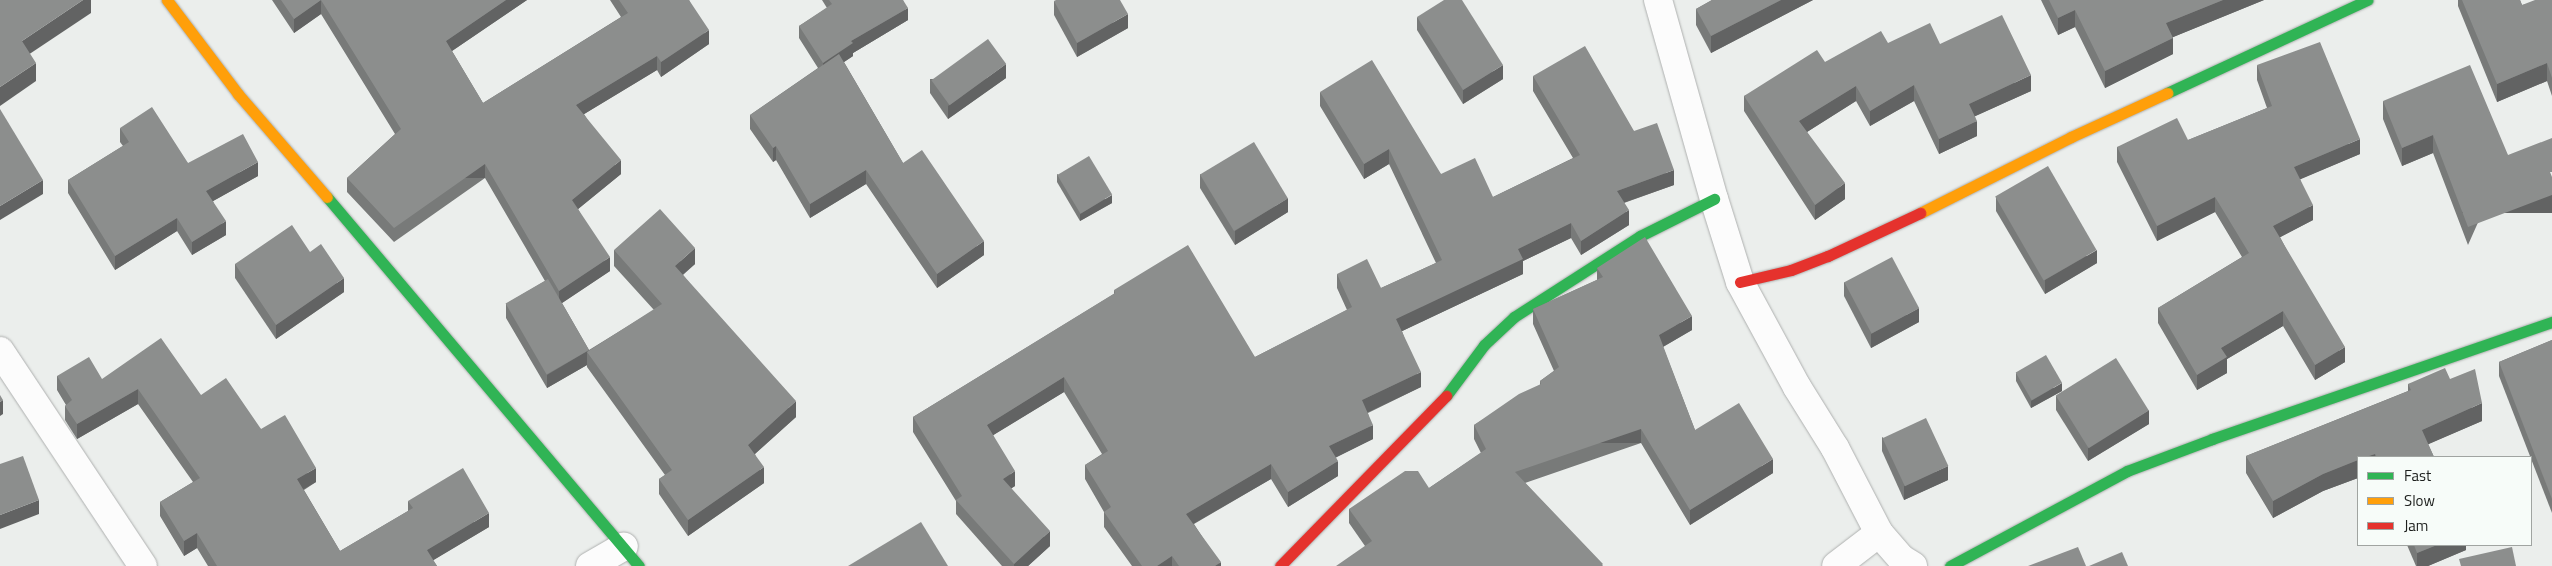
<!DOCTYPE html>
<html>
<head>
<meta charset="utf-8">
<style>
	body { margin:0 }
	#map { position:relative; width:2552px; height:566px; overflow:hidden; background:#ebeeec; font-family:"Titillium Web",sans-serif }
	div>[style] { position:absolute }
	.roads { filter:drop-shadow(0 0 1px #aeb0af) drop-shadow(0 0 1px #aeb0af) }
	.street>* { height:28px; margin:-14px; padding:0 14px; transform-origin:14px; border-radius:14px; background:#fcfcfc }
	.fast>* { height:11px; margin:-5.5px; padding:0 5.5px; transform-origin:5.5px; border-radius:5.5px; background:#30b455 }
	.slow>* { height:11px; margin:-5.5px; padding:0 5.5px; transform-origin:5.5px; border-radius:5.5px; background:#ff9f0a }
	.jam>* { height:11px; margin:-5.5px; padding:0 5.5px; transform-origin:5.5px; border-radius:5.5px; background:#e5322d }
	.wall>* { inset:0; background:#787a79 }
	.shaded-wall>* { inset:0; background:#626363; transform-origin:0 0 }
	.building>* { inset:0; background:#8c8e8d; transform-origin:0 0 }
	span { translate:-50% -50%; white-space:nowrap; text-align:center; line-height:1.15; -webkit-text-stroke:5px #f7fcf9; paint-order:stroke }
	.legend { position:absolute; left:2357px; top:456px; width:175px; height:90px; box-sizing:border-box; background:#f7fcf9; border:1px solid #a0a4a1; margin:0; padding:6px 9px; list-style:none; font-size:15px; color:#1d1f1d }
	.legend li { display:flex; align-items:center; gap:10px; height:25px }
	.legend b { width:25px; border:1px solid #a0a4a1 }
</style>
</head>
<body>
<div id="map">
	<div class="roads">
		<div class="street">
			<div style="left:1658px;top:0;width:207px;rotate:74.3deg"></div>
			<div style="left:1714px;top:199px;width:87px;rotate:72.6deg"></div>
			<div style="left:1740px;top:282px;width:119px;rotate:61.5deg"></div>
			<div style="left:1797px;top:387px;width:72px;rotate:58.1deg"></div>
			<div style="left:1835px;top:448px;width:96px;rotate:62.6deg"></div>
			<div style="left:1879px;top:533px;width:54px;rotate:142.5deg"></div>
			<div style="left:0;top:351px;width:258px;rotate:56.4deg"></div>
			<div style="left:1879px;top:533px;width:35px;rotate:49deg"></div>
			<div style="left:1902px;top:559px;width:13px;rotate:32deg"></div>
			<div style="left:590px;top:566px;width:39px;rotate:-30deg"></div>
		</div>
		<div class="fast">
			<div style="left:2167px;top:93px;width:221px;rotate:-24.9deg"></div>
			<div style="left:327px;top:197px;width:483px;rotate:49.8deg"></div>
			<div style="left:1446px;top:396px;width:64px;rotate:-53.3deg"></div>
			<div style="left:1484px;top:345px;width:41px;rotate:-43deg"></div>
			<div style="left:1514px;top:317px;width:150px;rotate:-32.7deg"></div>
			<div style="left:1640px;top:236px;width:83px;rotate:-26.6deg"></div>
			<div style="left:1950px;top:566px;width:201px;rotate:-28.2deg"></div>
			<div style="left:2127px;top:471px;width:91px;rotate:-20.6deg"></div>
			<div style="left:2212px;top:439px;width:360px;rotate:-19deg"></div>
		</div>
		<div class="slow">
			<div style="left:167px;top:0;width:118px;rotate:52.9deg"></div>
			<div style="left:238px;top:94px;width:136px;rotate:49.2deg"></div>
			<div style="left:1920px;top:213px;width:169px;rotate:-26.7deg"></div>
			<div style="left:2071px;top:137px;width:106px;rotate:-24.6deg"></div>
		</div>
		<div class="jam">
			<div style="left:1740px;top:282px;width:52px;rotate:-13.2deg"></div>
			<div style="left:1791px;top:270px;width:40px;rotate:-21deg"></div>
			<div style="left:1828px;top:256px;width:102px;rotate:-25.1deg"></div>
			<div style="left:1280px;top:566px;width:238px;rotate:-45.7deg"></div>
		</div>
	</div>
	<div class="wall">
		<div style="clip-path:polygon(272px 0,527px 0,452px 51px,483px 103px,621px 17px,610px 0,689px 0,709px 44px,661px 77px,657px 70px,584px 114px,621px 174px,578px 209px,610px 271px,562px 303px,589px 350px,654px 310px,614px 266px,614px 250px,695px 264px,683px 275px,796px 417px,755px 454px,764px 483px,688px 536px,659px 494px,659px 479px,665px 475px,587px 367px,587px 365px,547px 388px,506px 318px,506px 304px,545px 281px,485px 178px,394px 242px,347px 192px,347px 178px,395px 134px,321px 14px,294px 33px)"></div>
		<div style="clip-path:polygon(822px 0,903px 0,908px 20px,853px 53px,853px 56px,844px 62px,903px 163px,984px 255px,937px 288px,866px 184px,810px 218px,776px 160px,773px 162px,750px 129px,750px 115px,818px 68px,799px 38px,799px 26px,827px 8px)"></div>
		<div style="clip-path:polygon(1712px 0,1813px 0,1711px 53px,1696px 25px,1696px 9px)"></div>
		<div style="clip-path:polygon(2041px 0,2264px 0,2173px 37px,2173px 54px,2105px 88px,2075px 27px,2058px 35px)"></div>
		<div style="clip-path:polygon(2458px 0,2520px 0,2522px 5px,2552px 0,2552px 96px,2547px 81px,2497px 102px,2458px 6px)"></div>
		<div style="clip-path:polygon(1054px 1px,1128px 28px,1077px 57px,1054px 15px)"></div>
		<div style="clip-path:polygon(1417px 17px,1503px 79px,1463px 104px,1417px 30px)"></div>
		<div style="clip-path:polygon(1940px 44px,2031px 91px,1975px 116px,1977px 136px,1939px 154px,1914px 101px,1870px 126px,1856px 101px,1807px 132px,1845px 199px,1815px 220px,1744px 111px,1744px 96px,1825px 62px)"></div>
		<div style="clip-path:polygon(2257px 65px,2360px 154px,2300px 179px,2313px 220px,2280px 237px,2345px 362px,2315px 380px,2283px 326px,2227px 359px,2227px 373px,2197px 390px,2158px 323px,2158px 308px,2242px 257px,2215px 212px,2157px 241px,2117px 162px,2117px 147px,2188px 140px,2267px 108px,2257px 80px)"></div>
		<div style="clip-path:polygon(1533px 76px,1634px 131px,1674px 185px,1624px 203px,1629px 225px,1581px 255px,1571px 238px,1523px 261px,1523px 274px,1402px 331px,1421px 387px,1368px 413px,1373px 439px,1336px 457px,1338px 476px,1288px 507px,1271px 479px,1194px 524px,1221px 566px,1132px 566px,1104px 527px,1104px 512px,1085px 479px,1085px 465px,1102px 454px,1064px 392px,993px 435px,1015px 486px,1011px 488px,1050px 546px,1028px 566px,1002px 566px,956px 514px,956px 501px,913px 432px,913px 417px,1114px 294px,1114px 290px,1255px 357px,1347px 310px,1337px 288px,1337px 274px,1381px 288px,1436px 263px,1389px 164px,1364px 179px,1320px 106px,1320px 92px,1441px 174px,1493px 197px,1573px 158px,1533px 91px)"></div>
		<div style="clip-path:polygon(1006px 78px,948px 119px,930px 93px,930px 79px)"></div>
		<div style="clip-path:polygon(2383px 101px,2508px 155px,2468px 245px,2433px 153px,2402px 166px,2383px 119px)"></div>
		<div style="clip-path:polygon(120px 128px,188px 163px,258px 176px,213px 201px,226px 235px,192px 255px,177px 231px,115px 270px,68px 193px,68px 180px,123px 146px,120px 142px)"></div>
		<div style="clip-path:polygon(1057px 174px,1112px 203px,1080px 221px,1057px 182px)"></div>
		<div style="clip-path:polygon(1200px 174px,1288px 212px,1235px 245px,1200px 188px)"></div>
		<div style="clip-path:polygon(1996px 197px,2097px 263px,2045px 294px,1996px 211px)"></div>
		<div style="clip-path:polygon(310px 252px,344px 292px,276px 339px,235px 278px,235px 264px)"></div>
		<div style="clip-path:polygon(1597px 268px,1692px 330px,1663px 347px,1695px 430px,1773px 473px,1690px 525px,1641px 443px,1525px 483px,1603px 566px,1365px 546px,1349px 523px,1349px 509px,1429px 488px,1481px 453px,1474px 439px,1474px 425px,1540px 385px,1540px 381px,1554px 371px,1533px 324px,1533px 309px,1597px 280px)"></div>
		<div style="clip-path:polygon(1844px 282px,1919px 322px,1871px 348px,1844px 296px)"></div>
		<div style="clip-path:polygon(2552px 340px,2552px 513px,2499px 376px,2499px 362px)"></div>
		<div style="clip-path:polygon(2016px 373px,2062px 391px,2031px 408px,2016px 381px)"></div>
		<div style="clip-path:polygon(57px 376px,102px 379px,201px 395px,261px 429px,316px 482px,304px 490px,340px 551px,408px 511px,408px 501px,489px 527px,433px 560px,437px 566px,208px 566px,197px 548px,184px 556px,160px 516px,160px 502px,193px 482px,138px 404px,77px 439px,65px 420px,65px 406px,66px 405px,57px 390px)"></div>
		<div style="clip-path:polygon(2450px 379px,2482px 421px,2428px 444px,2434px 457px,2358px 457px,2358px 478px,2323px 491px,2273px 518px,2246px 473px,2246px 456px,2408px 391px,2408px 384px)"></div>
		<div style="clip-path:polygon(2056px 396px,2149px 424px,2088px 461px,2056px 410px)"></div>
		<div style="clip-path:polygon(1882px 437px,1948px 480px,1904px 500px,1882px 451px)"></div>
		<div style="clip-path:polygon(2407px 545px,2466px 545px,2466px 550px,2428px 566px,2416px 566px)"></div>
	</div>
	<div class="shaded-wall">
		<div style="clip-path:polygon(83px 0,91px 0,91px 13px,22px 59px,22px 41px)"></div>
		<div style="clip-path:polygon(321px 0,321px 14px,294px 33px,294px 19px)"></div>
		<div style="clip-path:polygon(506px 0,527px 0,446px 55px,446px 41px)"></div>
		<div style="clip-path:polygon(1781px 0,1813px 0,1711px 53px,1711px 36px)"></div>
		<div style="clip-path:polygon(2223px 0,2264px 0,2166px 40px,2166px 23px)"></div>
		<div style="clip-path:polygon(908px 8px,908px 20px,853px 53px,853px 56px,823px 76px,823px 63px,851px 41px)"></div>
		<div style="clip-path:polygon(2075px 10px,2075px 27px,2058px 35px,2058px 18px)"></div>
		<div style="clip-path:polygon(1128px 14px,1128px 28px,1077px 57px,1077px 43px)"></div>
		<div style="clip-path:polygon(709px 30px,709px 44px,661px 77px,661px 62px)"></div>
		<div style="clip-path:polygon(2173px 38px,2173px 54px,2105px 88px,2105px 71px)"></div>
		<div style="clip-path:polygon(657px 56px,657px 70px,576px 119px,576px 105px)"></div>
		<div style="clip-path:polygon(36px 63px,36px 81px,0 106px,0 87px)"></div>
		<div style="clip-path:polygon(2547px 63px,2547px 81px,2497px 102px,2497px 84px)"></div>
		<div style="clip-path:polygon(1006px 64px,1006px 78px,948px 119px,948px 106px)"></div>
		<div style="clip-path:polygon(1503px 65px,1503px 79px,1463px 104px,1463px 90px)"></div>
		<div style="clip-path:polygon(2031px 75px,2031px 91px,1969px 119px,1969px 104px)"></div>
		<div style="clip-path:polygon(1914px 85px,1914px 101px,1870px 126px,1870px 111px)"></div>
		<div style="clip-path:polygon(1856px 86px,1856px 101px,1799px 137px,1799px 121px)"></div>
		<div style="clip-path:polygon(1977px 121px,1977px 136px,1939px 154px,1939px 139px)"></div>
		<div style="clip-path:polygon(2433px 135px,2433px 153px,2402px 166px,2402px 148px)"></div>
		<div style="clip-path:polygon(2360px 139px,2360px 154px,2294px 182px,2294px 167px)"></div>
		<div style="clip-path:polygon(776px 146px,776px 160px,773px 162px,773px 148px)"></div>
		<div style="clip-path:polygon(1389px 149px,1389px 164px,1364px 179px,1364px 164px)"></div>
		<div style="clip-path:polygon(621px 160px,621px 174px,572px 214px,572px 200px)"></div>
		<div style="clip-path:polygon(258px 162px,258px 176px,206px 205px,206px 191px)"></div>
		<div style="left:485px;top:164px;width:14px;height:111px;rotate:90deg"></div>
		<div style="clip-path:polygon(866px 170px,866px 184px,810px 218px,810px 204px)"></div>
		<div style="clip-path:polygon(1674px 170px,1674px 185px,1617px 205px,1617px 191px)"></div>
		<div style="clip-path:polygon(43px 180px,43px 194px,0 220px,0 206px)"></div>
		<div style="clip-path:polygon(1845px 183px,1845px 199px,1815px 220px,1815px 205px)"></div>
		<div style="clip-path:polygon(1112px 195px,1112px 203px,1080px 221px,1080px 214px)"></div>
		<div style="left:2552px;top:195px;width:18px;height:90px;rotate:90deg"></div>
		<div style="clip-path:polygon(2215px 197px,2215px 212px,2157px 241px,2157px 226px)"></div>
		<div style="clip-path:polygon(1288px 198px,1288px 212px,1235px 245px,1235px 231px)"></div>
		<div style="clip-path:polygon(2313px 205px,2313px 220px,2273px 241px,2273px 226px)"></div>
		<div style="clip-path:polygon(1629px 210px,1629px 225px,1581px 255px,1581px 241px)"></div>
		<div style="clip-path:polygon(177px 218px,177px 231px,115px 270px,115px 256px)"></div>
		<div style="clip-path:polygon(226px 221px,226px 235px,192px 255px,192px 242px)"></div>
		<div style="clip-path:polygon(1571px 223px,1571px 238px,1523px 261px,1523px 274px,1396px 334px,1396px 319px,1518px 249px)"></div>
		<div style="clip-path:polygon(984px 241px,984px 255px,937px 288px,937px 274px)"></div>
		<div style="clip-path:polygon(695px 248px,695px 264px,675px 281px,675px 266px)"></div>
		<div style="clip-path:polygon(2097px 250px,2097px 263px,2045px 294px,2045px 280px)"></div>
		<div style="clip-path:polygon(610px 257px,610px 271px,559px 305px,559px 291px)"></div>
		<div style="clip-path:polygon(344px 278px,344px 292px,276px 339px,276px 325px)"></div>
		<div style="clip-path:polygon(1919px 308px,1919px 322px,1871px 348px,1871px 334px)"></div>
		<div style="clip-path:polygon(2283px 311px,2283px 326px,2227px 359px,2227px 373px,2197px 390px,2197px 375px,2221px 348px)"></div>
		<div style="clip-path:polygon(1692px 316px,1692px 330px,1659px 349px,1659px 335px)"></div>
		<div style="clip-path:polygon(2345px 347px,2345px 362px,2315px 380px,2315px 365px)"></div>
		<div style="clip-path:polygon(589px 350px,587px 352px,587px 365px,547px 388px,547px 375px)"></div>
		<div style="clip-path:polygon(1421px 372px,1421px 387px,1362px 415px,1362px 400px)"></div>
		<div style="clip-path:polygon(1064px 377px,1064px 392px,987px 439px,987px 425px)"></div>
		<div style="clip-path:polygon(2062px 383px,2062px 391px,2031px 408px,2031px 401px)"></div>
		<div style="clip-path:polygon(138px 389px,138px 404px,77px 439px,77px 424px)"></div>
		<div style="clip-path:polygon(3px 400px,3px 414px,0 416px,0 402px)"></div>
		<div style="clip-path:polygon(796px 401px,796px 417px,748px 460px,748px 445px)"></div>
		<div style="clip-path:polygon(2482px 403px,2482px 421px,2422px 447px,2422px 430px)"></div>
		<div style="clip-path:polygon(2149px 410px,2149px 424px,2088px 461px,2088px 447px)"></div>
		<div style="clip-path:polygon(1373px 425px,1373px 439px,1329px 461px,1329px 446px)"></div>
		<div style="left:1641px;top:429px;width:14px;height:133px;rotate:90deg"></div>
		<div style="clip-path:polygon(2375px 454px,2375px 457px,2366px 457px)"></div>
		<div style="clip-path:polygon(1773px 459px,1773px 473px,1690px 525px,1690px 510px)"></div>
		<div style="clip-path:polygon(2358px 460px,2358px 478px,2323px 491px,2273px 518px,2273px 501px,2323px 474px)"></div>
		<div style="clip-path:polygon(1338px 461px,1338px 476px,1288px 507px,1288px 492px)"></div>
		<div style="clip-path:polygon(1271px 464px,1271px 479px,1186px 528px,1186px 514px)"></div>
		<div style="clip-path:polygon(1948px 466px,1948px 480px,1904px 500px,1904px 486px)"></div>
		<div style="clip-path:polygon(764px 467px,764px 483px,688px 536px,688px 520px)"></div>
		<div style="clip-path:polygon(316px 468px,316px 482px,297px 493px,297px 479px)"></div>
		<div style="clip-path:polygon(1015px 471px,1015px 486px,1003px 494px,1003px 479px)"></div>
		<div style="clip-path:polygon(39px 500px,39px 514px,0 529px,0 515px)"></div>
		<div style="clip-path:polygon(489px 513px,489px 527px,427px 564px,427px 550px)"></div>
		<div style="clip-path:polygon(1050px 531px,1050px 546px,1028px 566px,1014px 566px,1014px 564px)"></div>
		<div style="clip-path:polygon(197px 533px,197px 548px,184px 556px,184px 541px)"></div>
		<div style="clip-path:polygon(2437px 545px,2466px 545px,2466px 550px,2428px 566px,2417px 566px,2417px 553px)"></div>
		<div style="clip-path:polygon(1172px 556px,1172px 566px,1157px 566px)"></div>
		<div style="clip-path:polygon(1221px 562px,1221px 566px,1215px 566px)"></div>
	</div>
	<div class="building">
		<div style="clip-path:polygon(0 0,83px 0,22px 41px,36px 63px,0 87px)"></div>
		<div style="clip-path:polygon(281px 0,506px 0,446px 41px,483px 103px,628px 13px,619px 0,689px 0,709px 30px,661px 62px,657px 56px,576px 105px,621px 160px,572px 200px,610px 257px,559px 291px,485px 164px,394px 228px,347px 178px,401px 129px,321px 0,294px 19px)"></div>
		<div style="clip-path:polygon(829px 0,903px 0,908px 8px,851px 41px,853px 43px,823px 63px,799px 26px,832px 4px)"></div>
		<div style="clip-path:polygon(1056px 0,1120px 0,1128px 14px,1077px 43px,1054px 1px)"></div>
		<div style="clip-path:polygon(1444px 0,1462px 0,1503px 65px,1463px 90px,1417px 17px)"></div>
		<div style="clip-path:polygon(1712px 0,1781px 0,1711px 36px,1696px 9px)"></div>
		<div style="clip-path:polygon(2049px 0,2223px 0,2166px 23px,2173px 38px,2105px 71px,2075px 10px,2058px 18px)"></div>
		<div style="clip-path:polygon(2462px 0,2520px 0,2522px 5px,2535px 0,2552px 0,2552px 78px,2547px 63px,2497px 84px)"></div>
		<div style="clip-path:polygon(2002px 15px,2031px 75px,1969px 104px,1977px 121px,1939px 139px,1914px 85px,1870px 111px,1856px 86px,1799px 121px,1845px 183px,1815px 205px,1744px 96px,1817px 50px,1825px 62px,1881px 31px,1888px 43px,1930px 23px,1940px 44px)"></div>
		<div style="left:988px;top:39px;width:31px;height:70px;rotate:54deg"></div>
		<div style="clip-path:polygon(2320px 42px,2360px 139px,2294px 167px,2313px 205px,2273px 226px,2345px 347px,2315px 365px,2283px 311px,2221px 348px,2227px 357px,2197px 375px,2158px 308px,2249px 253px,2215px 197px,2157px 226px,2117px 147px,2177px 118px,2188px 140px,2272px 106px,2257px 65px)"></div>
		<div style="clip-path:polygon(1585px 46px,1634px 131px,1657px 123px,1674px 170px,1617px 191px,1629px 210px,1581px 241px,1571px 223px,1518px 249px,1523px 259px,1396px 319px,1421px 372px,1362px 400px,1373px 425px,1329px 446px,1338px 461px,1288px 492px,1271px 464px,1186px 514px,1221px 562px,1215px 566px,1179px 566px,1172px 556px,1157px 566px,1142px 566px,1104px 512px,1111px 507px,1085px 465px,1108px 451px,1064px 377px,987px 425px,1015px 471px,1003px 479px,1050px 531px,1014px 564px,956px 500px,962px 496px,913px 417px,1115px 293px,1114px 290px,1188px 245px,1255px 357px,1352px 307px,1337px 274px,1367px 259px,1381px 288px,1442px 260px,1389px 149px,1364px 164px,1320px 92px,1372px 60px,1441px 174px,1475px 158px,1493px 197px,1580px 155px,1533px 76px)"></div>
		<div style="clip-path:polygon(839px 54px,903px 163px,922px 150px,984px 241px,937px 274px,866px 170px,810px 204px,776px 146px,773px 148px,750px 115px)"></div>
		<div style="clip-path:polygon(2470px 65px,2508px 155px,2552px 138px,2552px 172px,2550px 172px,2552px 177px,2552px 195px,2468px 227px,2433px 135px,2402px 148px,2383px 101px)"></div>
		<div style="clip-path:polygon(152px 107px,188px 163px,243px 134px,258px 162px,206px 191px,226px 221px,192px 242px,177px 218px,115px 256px,68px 180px,129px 142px,120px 128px)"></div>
		<div style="clip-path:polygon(0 109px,43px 180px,0 206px)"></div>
		<div style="left:1254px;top:142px;width:66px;height:63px;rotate:59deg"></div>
		<div style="left:1089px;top:156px;width:45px;height:37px;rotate:59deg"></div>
		<div style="left:2048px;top:166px;width:97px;height:61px;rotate:60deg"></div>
		<div style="clip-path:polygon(660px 209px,695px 248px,675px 266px,796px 401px,748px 445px,764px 467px,688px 520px,659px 479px,672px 470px,587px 352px,662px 304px,614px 250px)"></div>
		<div style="clip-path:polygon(292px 225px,310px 252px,321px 244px,344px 278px,276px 325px,235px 264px)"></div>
		<div style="clip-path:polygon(1645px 237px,1692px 316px,1659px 335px,1695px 430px,1739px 403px,1773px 459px,1690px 510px,1641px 429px,1515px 472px,1603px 564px,1601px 566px,1336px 566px,1372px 541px,1349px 509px,1405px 471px,1418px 471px,1429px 488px,1486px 449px,1474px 425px,1519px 394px,1541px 384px,1540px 381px,1559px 367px,1533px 309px,1603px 277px,1597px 268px)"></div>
		<div style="left:1892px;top:257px;width:58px;height:54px;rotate:62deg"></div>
		<div style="left:548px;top:279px;width:82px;height:49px;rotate:60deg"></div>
		<div style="clip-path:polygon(161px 338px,201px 395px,226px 378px,261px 429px,285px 415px,316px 468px,297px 479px,340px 551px,413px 508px,408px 501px,463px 468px,489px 513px,427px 550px,437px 566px,217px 566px,197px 533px,184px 541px,160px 502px,200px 478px,138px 389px,77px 424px,65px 406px,72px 400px,57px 376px,89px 357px,102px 379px)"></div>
		<div style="clip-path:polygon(2552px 340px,2552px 499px,2499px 362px)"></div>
		<div style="left:2046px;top:355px;width:32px;height:35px;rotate:60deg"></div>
		<div style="left:2116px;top:358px;width:62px;height:71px;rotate:58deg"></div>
		<div style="clip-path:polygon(2445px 368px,2450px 379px,2475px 369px,2482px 403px,2422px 430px,2434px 457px,2377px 457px,2375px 454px,2366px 457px,2358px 457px,2358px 460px,2323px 474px,2273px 501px,2246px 456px,2411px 390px,2408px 384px)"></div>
		<div style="clip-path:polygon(0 395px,3px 400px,0 402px)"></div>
		<div style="left:1926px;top:418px;width:53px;height:48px;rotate:65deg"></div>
		<div style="clip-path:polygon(23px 456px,39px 500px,0 515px,0 464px)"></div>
		<div style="clip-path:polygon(921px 522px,948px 566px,848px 566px)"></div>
		<div style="clip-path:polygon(2414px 545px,2437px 545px,2417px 553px)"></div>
		<div style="clip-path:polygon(2078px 547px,2086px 566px,2028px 566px)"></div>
		<div style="clip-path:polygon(2512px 547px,2516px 566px,2461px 566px,2459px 559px)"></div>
		<div style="clip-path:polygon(2122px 552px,2128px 566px,2089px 566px)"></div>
	</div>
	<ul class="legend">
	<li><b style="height:6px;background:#30b455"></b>Fast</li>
	<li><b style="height:6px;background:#ff9f0a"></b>Slow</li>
	<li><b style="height:6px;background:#e5322d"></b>Jam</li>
	</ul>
</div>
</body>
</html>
